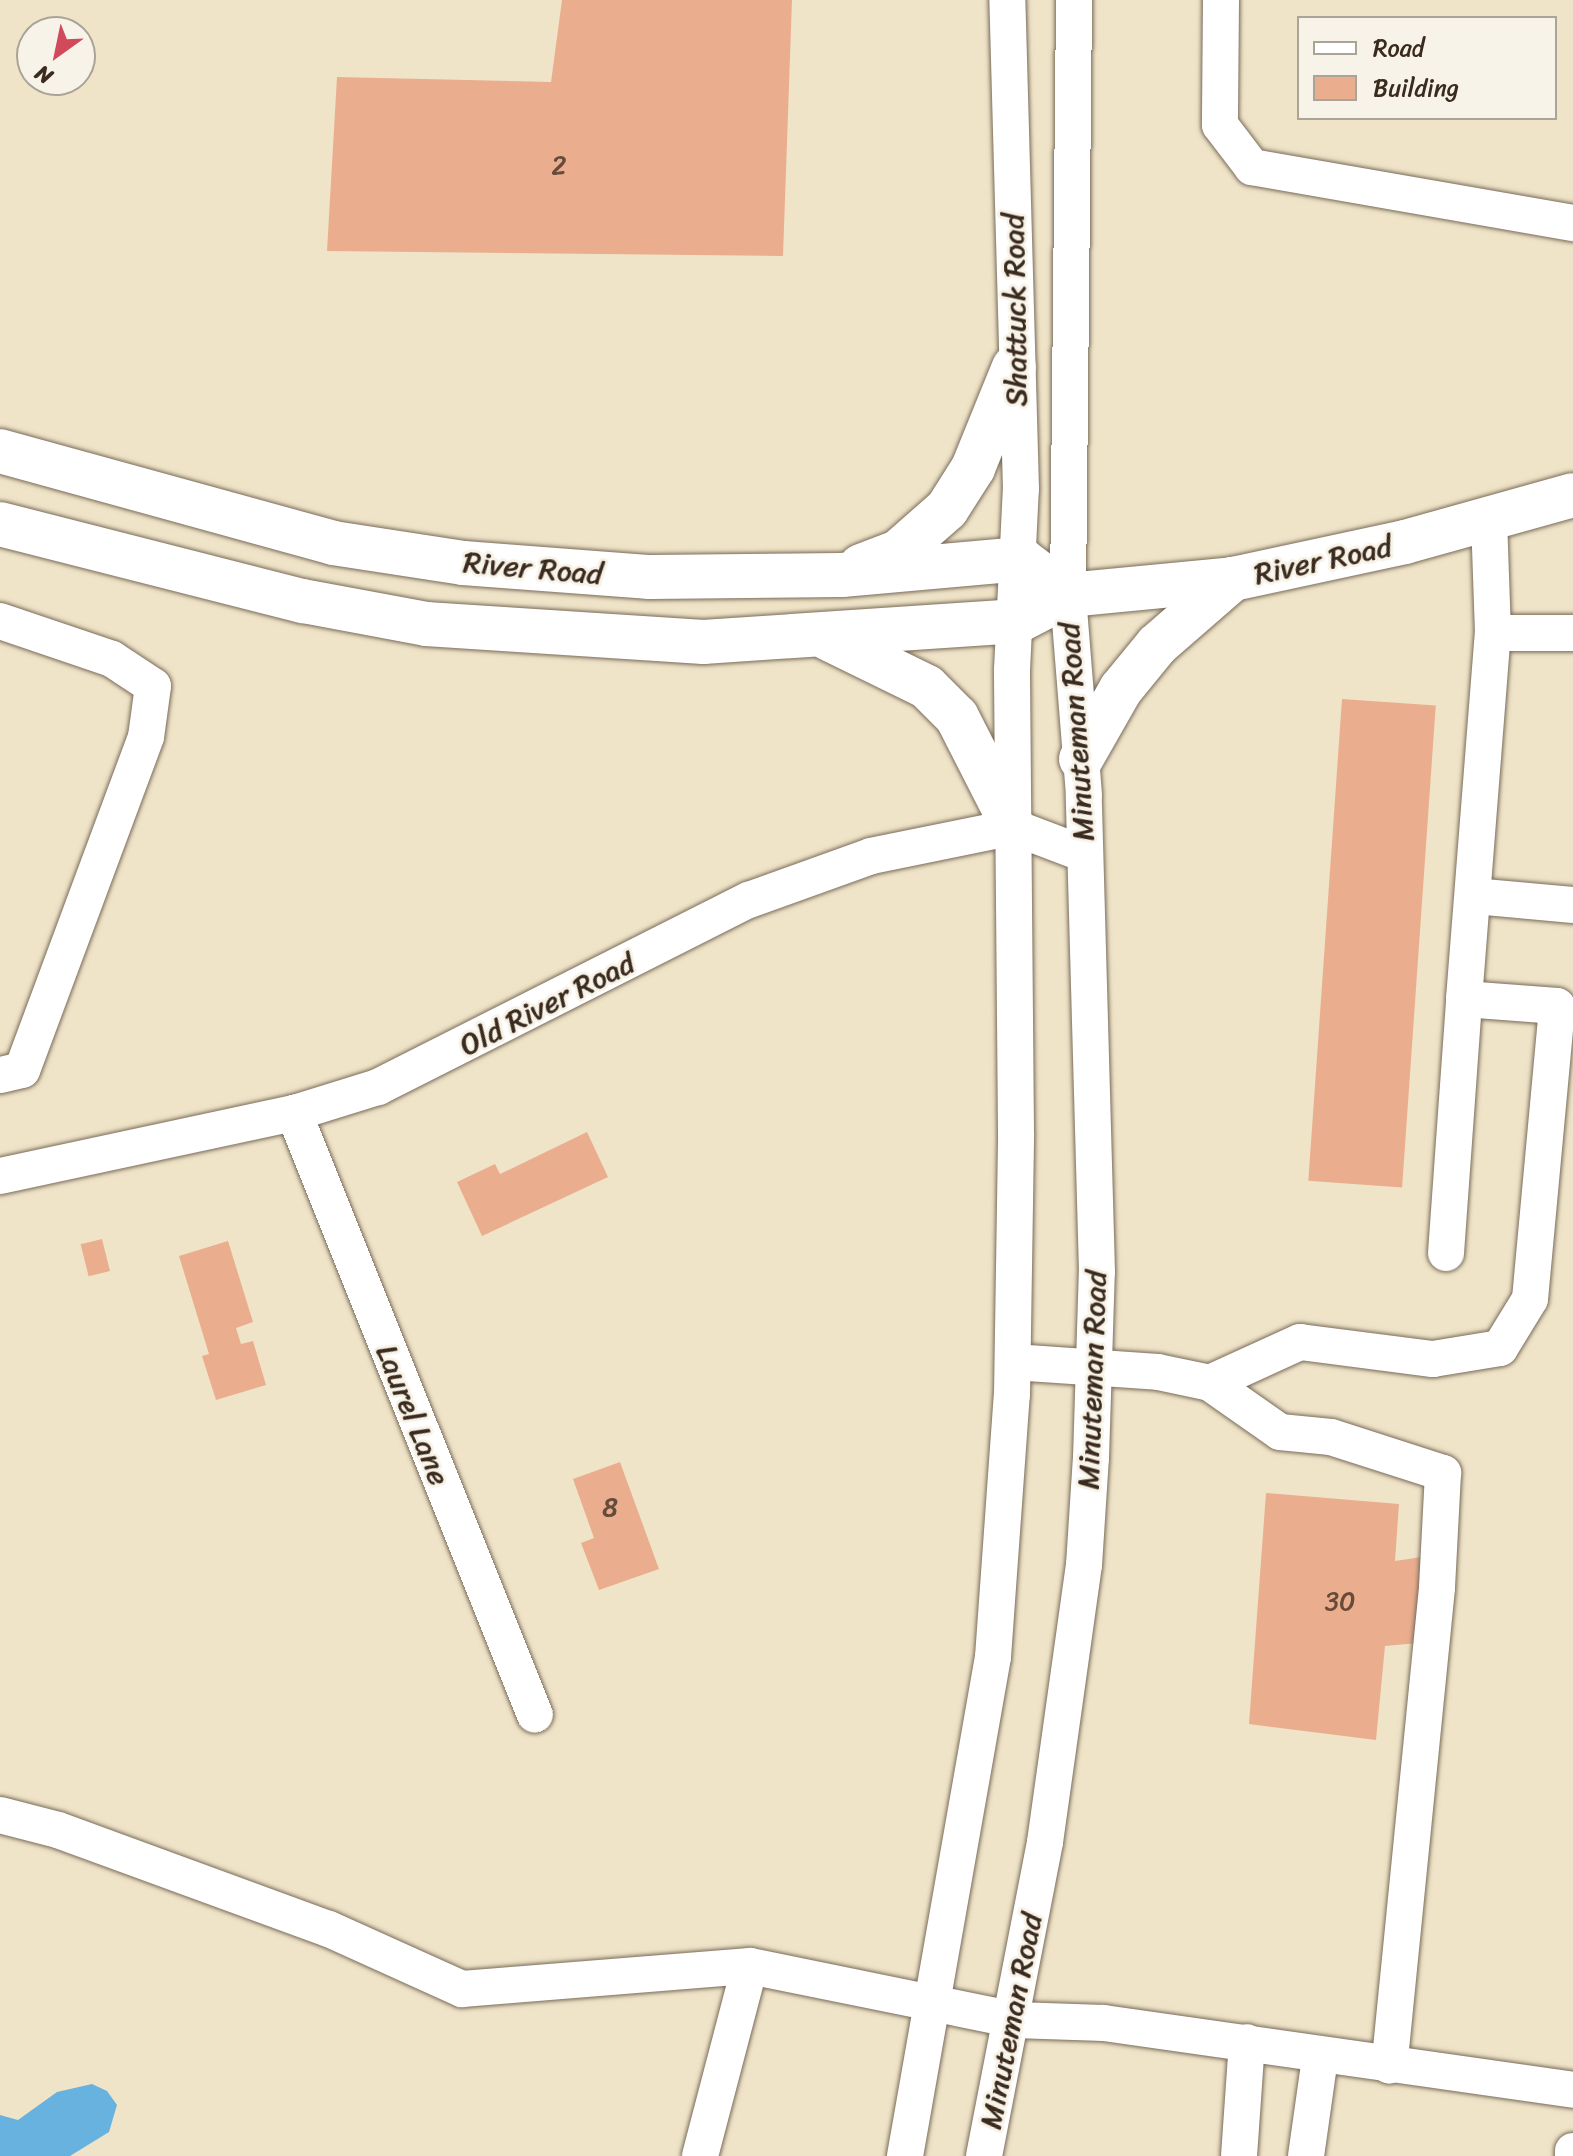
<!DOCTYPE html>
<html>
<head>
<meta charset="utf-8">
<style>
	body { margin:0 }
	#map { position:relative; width:1573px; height:2156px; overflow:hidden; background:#efe4c8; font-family:Sriracha,sans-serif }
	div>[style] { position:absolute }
	.water>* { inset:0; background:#68b2e0 }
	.building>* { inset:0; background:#eaae8f; transform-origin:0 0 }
	.roads { filter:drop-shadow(0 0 2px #7a6b5a) drop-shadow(0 0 2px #7a6b5a) }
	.minor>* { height:36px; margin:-18px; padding:0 18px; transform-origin:18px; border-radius:18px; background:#fff }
	.major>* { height:44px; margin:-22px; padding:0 22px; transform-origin:22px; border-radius:22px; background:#fff }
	span { translate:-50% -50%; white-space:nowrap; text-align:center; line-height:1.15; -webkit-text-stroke:6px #f7f3e8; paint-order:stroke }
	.number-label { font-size:26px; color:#674b3a }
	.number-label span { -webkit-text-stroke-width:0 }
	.street-label { font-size:30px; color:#3b2a1e }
	.legend { position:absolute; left:1297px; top:16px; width:260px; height:104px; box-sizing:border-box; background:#f7f3e8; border:2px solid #aca397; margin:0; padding:10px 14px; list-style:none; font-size:24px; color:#3b2a1e }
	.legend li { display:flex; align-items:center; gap:16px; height:40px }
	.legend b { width:40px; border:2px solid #aca397 }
	.north { position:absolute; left:16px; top:16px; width:80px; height:80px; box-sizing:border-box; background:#f7f3e8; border:2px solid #aca397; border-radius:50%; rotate:213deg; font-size:22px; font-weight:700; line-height:32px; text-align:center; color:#3b2a1e }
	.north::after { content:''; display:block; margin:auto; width:28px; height:36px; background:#d1495b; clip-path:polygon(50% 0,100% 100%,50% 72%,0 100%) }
</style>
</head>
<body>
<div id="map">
	<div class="water">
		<div style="clip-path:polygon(92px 2084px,107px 2091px,117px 2105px,109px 2132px,70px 2156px,0 2156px,0 2115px,18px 2120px,57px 2092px)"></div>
	</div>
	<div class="building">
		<div style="clip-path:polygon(562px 0,792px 0,783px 256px,327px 251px,337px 77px,551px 82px)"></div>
		<div style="left:1342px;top:699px;width:94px;height:483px;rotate:4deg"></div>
		<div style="clip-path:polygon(587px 1132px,608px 1177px,482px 1236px,457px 1182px,495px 1164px,500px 1174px)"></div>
		<div style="left:102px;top:1239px;width:33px;height:22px;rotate:76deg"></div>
		<div style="clip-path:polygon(228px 1241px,253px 1322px,236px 1328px,241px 1344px,253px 1341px,266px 1385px,216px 1400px,202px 1356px,209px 1354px,179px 1256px)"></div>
		<div style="clip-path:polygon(620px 1462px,659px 1569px,599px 1590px,581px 1543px,594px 1538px,573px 1479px)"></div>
		<div style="clip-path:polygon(1266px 1493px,1399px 1504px,1395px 1561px,1428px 1556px,1418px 1643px,1385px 1646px,1376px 1740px,1249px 1724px)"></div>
	</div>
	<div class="roads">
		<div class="minor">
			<div style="left:1221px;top:0;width:125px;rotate:90.5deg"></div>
			<div style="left:1220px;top:125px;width:53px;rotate:52.7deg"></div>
			<div style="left:1252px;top:167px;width:326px;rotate:9.9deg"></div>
			<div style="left:0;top:621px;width:118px;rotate:18.7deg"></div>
			<div style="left:112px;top:659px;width:49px;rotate:33.4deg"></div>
			<div style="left:153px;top:686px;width:51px;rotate:97.8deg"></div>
			<div style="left:146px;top:737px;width:355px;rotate:110.4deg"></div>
			<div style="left:22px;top:1070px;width:23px;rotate:167deg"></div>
			<div style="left:1493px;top:633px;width:80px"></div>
			<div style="left:1474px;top:896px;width:99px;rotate:5.2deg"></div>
			<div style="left:294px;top:1113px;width:648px;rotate:68.18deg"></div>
			<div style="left:0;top:1176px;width:301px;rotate:-12.1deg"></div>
			<div style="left:294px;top:1113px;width:88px;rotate:-17.2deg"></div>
			<div style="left:378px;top:1087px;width:415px;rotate:-26.8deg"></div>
			<div style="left:749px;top:900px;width:130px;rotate:-19.8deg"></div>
			<div style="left:871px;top:856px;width:145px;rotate:-11.5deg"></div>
			<div style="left:1013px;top:827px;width:76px;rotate:20.8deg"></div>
			<div style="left:1446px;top:1253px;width:255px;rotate:-85.9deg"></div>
			<div style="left:1013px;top:1362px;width:145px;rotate:3.9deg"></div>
			<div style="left:1158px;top:1372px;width:53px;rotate:11.9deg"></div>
			<div style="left:1210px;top:1383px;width:99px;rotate:-24.5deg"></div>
			<div style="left:1300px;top:1342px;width:134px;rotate:7.3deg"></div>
			<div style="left:1433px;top:1359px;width:68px;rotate:-9.3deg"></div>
			<div style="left:1500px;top:1348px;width:57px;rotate:-58.5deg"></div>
			<div style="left:1530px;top:1299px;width:294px;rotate:-84.7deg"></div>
			<div style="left:1557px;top:1006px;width:93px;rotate:-175.7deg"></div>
			<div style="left:1464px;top:999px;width:367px;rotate:-85.5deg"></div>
			<div style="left:1493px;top:633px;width:113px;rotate:-92deg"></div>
			<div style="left:1210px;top:1383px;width:85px;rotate:35deg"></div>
			<div style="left:1280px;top:1432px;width:51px;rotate:5.6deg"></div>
			<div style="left:1331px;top:1437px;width:118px;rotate:17.8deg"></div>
			<div style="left:1443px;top:1473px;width:115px;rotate:93deg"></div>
			<div style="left:1437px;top:1588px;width:480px;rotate:95.7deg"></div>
			<div style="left:0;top:1815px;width:60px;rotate:14.5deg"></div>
			<div style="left:58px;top:1830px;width:289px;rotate:20.1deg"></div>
			<div style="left:329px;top:1929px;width:146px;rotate:24.3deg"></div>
			<div style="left:462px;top:1989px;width:289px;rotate:-4.6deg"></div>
			<div style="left:750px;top:1966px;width:270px;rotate:11.5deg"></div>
			<div style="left:1015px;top:2020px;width:89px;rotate:1.9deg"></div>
			<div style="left:1104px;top:2023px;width:474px;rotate:8.1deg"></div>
			<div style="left:700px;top:2156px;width:196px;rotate:-75.3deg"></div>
			<div style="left:905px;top:2156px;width:507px;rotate:-80deg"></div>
			<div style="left:993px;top:1657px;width:263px;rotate:-85.9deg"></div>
			<div style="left:1012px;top:1395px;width:262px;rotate:-89.1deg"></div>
			<div style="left:1016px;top:1133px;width:463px;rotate:-90.5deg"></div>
			<div style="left:1012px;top:670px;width:181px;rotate:-87.2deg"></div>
			<div style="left:1021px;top:489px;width:489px;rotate:-91.6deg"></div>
			<div style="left:984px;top:2156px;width:320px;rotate:-79deg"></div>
			<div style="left:1045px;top:1842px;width:280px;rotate:-82deg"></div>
			<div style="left:1084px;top:1565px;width:107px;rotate:-86.3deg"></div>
			<div style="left:1091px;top:1458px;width:186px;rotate:-88.2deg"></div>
			<div style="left:1097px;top:1272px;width:477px;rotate:-91.6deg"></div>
			<div style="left:1084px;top:795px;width:201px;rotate:-94.6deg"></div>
			<div style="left:1068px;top:595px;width:595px;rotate:-89.42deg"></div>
			<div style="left:1239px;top:2156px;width:114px;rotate:-86deg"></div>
			<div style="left:1306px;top:2156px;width:99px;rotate:-81.9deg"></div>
			<div style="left:1573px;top:2156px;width:5px;rotate:-90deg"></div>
		</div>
		<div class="major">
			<div style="left:0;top:451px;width:345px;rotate:15.4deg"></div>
			<div style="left:333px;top:543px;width:132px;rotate:8.7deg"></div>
			<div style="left:463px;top:563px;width:188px;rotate:4.3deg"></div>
			<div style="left:650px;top:577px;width:192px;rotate:-0.6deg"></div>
			<div style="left:842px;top:575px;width:180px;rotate:-5.1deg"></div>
			<div style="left:1021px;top:559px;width:59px;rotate:37.5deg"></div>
			<div style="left:0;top:524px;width:313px;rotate:14.3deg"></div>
			<div style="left:303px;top:601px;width:125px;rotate:10.6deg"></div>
			<div style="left:426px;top:624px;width:278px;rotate:3.7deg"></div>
			<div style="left:703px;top:642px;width:316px;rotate:-3.8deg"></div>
			<div style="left:1018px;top:621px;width:56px;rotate:-27.5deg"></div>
			<div style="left:1068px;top:595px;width:166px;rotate:-5.5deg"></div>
			<div style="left:1233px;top:579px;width:176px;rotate:-12.1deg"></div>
			<div style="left:1405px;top:542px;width:174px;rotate:-15.6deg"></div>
			<div style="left:861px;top:566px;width:40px;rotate:-21deg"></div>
			<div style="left:898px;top:552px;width:65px;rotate:-41.3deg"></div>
			<div style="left:947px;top:509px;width:49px;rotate:-57.6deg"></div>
			<div style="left:973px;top:468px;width:109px;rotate:-67.9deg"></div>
			<div style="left:827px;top:638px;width:111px;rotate:26.1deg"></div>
			<div style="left:927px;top:687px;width:42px;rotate:45deg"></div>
			<div style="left:957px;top:717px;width:123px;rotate:63deg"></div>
			<div style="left:1081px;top:759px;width:81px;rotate:-60.3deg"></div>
			<div style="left:1121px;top:689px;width:57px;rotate:-50.7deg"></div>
			<div style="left:1157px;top:645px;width:101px;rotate:-41deg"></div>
		</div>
	</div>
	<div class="number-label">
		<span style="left:559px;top:166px">2</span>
		<span style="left:610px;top:1508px">8</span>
		<span style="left:1340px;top:1602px">30</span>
	</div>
	<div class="street-label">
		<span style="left:1015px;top:310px;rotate:-91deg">Shattuck Road</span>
		<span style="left:1323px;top:560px;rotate:-12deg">River Road</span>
		<span style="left:533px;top:568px;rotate:5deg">River Road</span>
		<span style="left:1076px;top:732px;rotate:-94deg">Minuteman Road</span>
		<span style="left:547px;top:1004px;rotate:-27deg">Old River Road</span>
		<span style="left:1092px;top:1380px;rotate:-88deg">Minuteman Road</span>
		<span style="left:413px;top:1415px;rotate:68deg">Laurel Lane</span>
		<span style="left:1011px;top:2021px;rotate:-79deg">Minuteman Road</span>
	</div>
	<ul class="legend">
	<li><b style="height:10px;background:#fff"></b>Road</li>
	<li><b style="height:22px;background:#eaae8f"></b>Building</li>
	</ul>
	<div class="north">N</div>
</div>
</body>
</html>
